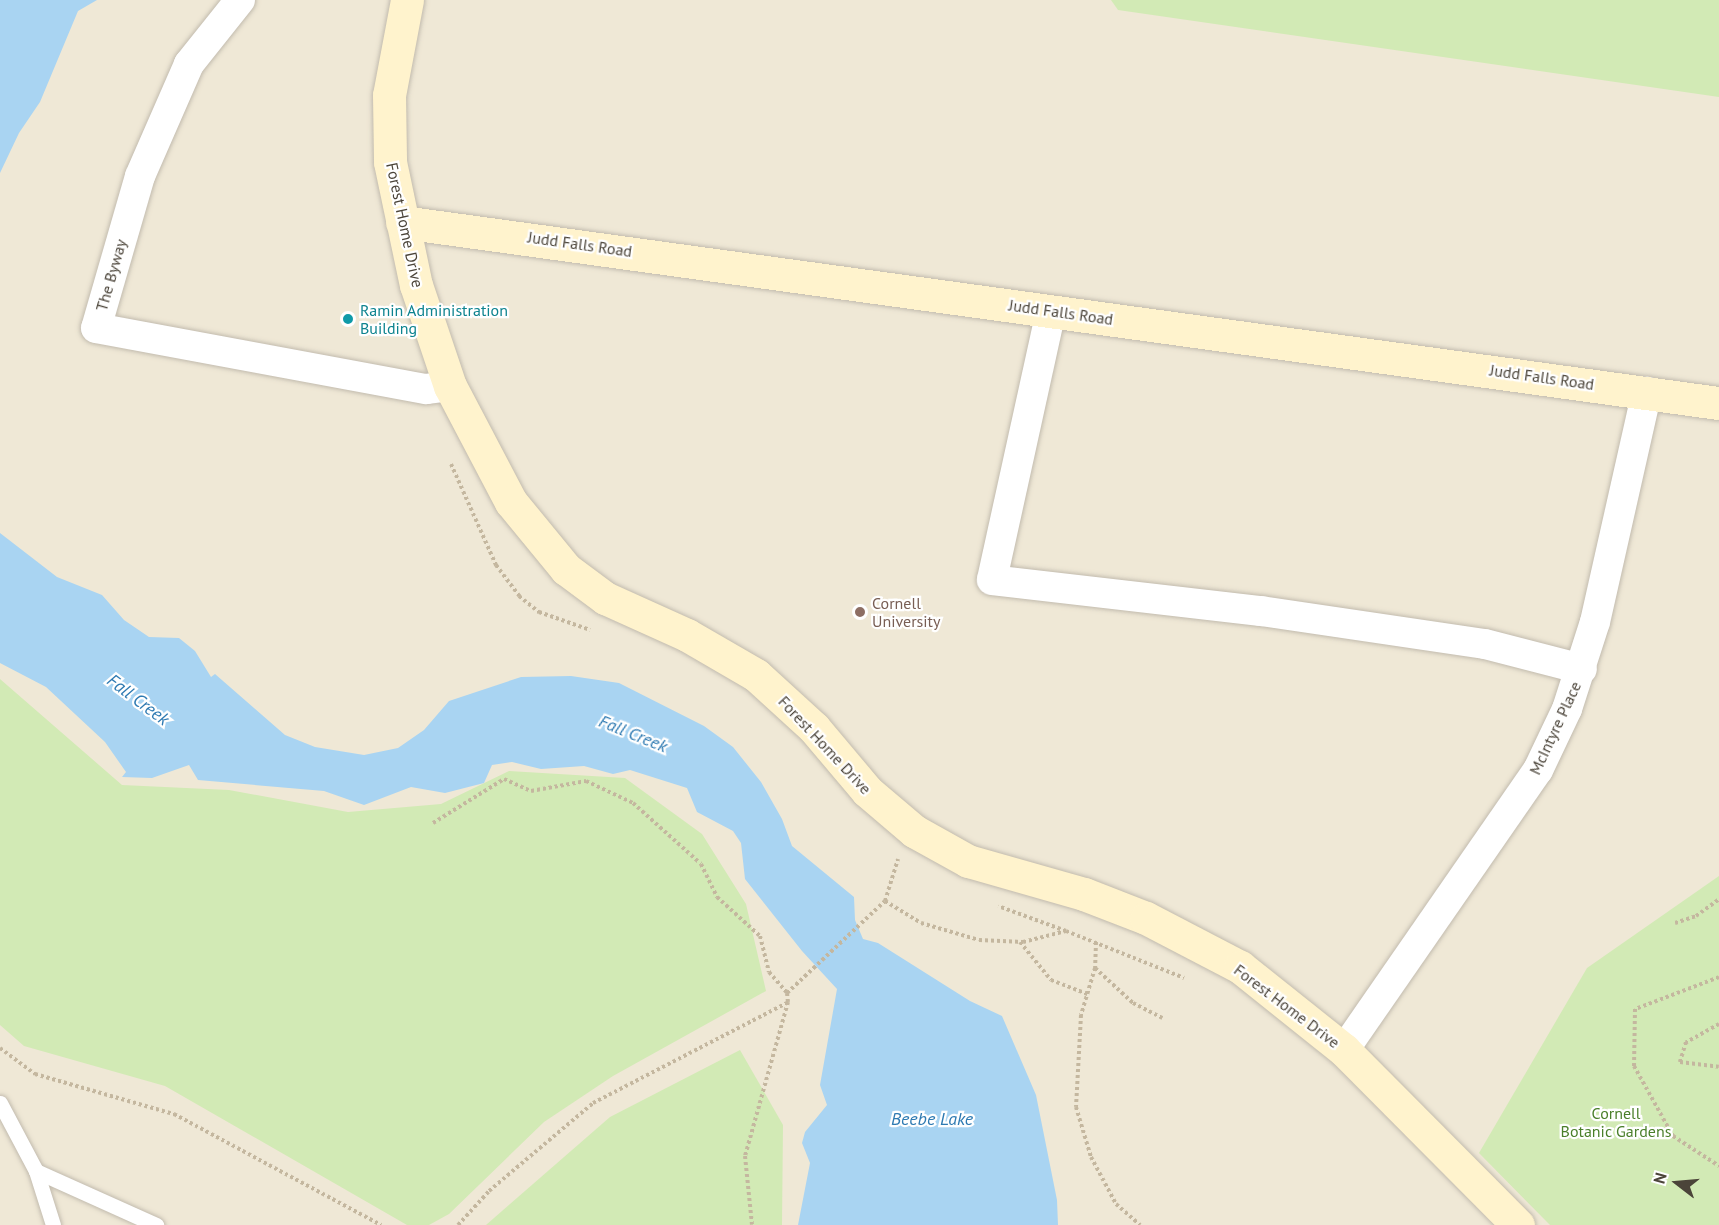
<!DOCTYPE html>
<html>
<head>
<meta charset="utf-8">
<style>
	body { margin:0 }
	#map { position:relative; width:1719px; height:1225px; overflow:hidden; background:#f6f3ec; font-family:"PT Sans",sans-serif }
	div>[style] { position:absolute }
	.education>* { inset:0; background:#efe8d6; transform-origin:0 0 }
	.green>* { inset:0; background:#d2eab5 }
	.water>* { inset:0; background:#a9d4f2 }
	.path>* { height:4px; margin-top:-2px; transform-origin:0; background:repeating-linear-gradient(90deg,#c4b79f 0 3px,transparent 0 6px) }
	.roads { filter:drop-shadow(0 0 2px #c2bbae) drop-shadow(0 0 2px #c2bbae) }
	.lane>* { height:15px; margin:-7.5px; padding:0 7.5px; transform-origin:7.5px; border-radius:7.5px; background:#fff }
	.street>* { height:30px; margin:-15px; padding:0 15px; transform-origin:15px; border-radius:15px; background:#fff }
	.secondary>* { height:33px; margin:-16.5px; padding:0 16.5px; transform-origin:16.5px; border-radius:16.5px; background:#fff3cd }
	.dots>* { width:16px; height:16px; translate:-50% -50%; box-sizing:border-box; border:3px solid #fff; border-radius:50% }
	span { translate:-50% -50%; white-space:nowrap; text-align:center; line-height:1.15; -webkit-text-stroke:4.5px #fff; paint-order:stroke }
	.street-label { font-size:16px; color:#4b4439 }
	.culture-label { font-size:16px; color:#0d838f }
	.left { translate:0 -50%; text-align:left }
	.education-label { font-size:16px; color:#785e54 }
	.park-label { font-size:16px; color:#4a7f2a }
	.water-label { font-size:18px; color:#2e7ab2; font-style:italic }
	.north { position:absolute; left:1647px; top:1153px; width:60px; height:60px; -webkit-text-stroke:4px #fff; paint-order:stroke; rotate:286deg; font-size:16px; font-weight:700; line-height:24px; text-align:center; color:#4b4439 }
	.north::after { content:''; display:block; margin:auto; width:21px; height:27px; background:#4b4439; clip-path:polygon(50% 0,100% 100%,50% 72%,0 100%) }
</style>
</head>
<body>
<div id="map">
	<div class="education">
		<div style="left:0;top:0;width:1719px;height:1225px"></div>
	</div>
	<div class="green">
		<div style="clip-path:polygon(1111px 0,1719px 0,1719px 97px,1118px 10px)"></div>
		<div style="clip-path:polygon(0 679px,122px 785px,229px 790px,348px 812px,441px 804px,509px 771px,625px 778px,702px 834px,746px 904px,766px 991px,613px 1076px,544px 1122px,449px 1214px,429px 1225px,407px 1225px,165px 1086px,24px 1046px,0 1025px)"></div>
		<div style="clip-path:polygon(1719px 876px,1719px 1225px,1550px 1225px,1479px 1153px,1587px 968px)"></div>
		<div style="clip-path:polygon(740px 1050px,783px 1125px,782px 1225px,486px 1225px,610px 1117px)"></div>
	</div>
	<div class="water">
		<div style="clip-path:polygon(0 0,97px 0,78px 11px,40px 102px,19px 133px,0 173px)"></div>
		<div style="clip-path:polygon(0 533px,57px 577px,102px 595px,124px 620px,149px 637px,179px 638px,195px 651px,211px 677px,215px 674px,285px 735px,315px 747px,364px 755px,398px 748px,424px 730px,449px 701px,521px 677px,571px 676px,619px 683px,704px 726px,733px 747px,761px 782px,782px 819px,792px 846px,854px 897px,855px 920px,863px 939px,878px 943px,970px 1001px,1002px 1016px,1036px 1095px,1057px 1200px,1058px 1225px,798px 1225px,810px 1163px,802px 1143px,805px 1132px,827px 1105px,820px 1085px,837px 989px,802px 951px,745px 879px,741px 843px,733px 831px,697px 812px,687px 788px,630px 770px,613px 774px,584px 766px,541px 769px,512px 762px,492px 765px,484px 783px,445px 793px,411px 787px,364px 805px,324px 791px,198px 780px,189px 765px,152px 778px,122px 777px,126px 772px,105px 742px,46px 687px,0 663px)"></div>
	</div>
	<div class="path">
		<div style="left:451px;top:464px;width:111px;rotate:66deg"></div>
		<div style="left:496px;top:565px;width:39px;rotate:53deg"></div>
		<div style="left:519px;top:596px;width:26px;rotate:39deg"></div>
		<div style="left:539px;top:612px;width:54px;rotate:19.4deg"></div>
		<div style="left:433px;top:823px;width:84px;rotate:-31.8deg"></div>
		<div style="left:504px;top:779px;width:30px;rotate:24deg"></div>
		<div style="left:531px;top:791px;width:56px;rotate:-10.3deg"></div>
		<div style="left:586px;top:781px;width:52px;rotate:25.1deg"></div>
		<div style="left:633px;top:803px;width:91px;rotate:41.9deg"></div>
		<div style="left:701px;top:864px;width:37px;rotate:64deg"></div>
		<div style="left:717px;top:897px;width:58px;rotate:42.2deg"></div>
		<div style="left:760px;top:936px;width:37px;rotate:76deg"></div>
		<div style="left:769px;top:972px;width:28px;rotate:49deg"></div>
		<div style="left:787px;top:993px;width:9px;rotate:84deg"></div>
		<div style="left:788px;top:1002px;width:160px;rotate:105.6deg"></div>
		<div style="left:745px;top:1156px;width:69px;rotate:84.2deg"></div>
		<div style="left:885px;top:901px;width:42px;rotate:31.4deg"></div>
		<div style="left:921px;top:923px;width:60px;rotate:16.3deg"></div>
		<div style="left:979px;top:940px;width:44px;rotate:2.6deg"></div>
		<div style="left:1023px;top:942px;width:44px;rotate:-14.3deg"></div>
		<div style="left:1066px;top:931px;width:72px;rotate:-159.8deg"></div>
		<div style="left:1675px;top:923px;width:22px;rotate:-18deg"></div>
		<div style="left:1696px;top:916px;width:29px;rotate:-36deg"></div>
		<div style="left:1066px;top:931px;width:127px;rotate:21.7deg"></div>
		<div style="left:1020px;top:942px;width:49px;rotate:50.8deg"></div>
		<div style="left:1051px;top:980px;width:40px;rotate:21deg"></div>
		<div style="left:1096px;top:942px;width:26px;rotate:92deg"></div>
		<div style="left:1095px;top:968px;width:49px;rotate:106.6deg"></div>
		<div style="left:1081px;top:1015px;width:92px;rotate:93.1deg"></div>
		<div style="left:1076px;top:1107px;width:52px;rotate:73.3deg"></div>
		<div style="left:1091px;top:1157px;width:53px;rotate:62deg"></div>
		<div style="left:1116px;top:1204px;width:32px;rotate:41deg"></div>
		<div style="left:1095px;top:968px;width:52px;rotate:42.6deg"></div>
		<div style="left:1133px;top:1003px;width:33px;rotate:27deg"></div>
		<div style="left:1719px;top:977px;width:90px;rotate:159.1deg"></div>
		<div style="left:1635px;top:1009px;width:57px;rotate:91deg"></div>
		<div style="left:1634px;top:1066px;width:80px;rotate:60.9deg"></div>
		<div style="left:1673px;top:1136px;width:55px;rotate:33.1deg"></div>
		<div style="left:787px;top:993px;width:134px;rotate:-43.2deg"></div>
		<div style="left:885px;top:901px;width:44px;rotate:-72.8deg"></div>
		<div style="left:1719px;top:1024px;width:38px;rotate:151deg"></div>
		<div style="left:1686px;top:1042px;width:21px;rotate:107deg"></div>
		<div style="left:1680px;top:1062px;width:39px;rotate:7deg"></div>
		<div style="left:0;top:1048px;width:44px;rotate:36.6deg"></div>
		<div style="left:35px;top:1074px;width:145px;rotate:16.1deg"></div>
		<div style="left:174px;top:1114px;width:235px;rotate:28.2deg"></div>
		<div style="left:458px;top:1225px;width:46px;rotate:-47.6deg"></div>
		<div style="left:489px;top:1191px;width:136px;rotate:-40.2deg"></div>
		<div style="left:593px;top:1103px;width:218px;rotate:-27.3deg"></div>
	</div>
	<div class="roads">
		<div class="lane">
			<div style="left:0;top:1103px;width:77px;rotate:62.1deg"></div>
			<div style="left:36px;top:1171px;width:57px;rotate:72.5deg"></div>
			<div style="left:36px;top:1171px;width:132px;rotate:24.2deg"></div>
		</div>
		<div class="street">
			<div style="left:240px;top:0;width:82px;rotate:128.6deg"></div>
			<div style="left:189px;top:64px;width:122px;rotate:113.6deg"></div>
			<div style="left:140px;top:176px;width:158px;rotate:106.1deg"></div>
			<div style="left:96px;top:328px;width:336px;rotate:10.5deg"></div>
			<div style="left:426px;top:389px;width:24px;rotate:-7deg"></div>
			<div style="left:1051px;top:311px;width:275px;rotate:102.4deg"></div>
			<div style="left:992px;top:580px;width:271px;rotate:6.6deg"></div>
			<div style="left:1261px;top:611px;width:226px;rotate:8.4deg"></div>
			<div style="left:1485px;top:644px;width:100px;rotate:14.5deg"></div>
			<div style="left:1344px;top:1050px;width:341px;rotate:-55.3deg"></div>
			<div style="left:1538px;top:770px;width:68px;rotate:-64.6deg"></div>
			<div style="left:1567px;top:709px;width:91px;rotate:-72.2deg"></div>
			<div style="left:1595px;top:622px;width:236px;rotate:-77.3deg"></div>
		</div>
		<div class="secondary">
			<div style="left:407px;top:0;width:97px;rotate:100.7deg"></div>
			<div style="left:389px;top:95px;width:67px;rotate:89.1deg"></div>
			<div style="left:390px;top:162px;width:126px;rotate:78.1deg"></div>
			<div style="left:416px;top:285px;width:107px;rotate:71.4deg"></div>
			<div style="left:450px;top:386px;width:131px;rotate:62.3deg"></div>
			<div style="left:511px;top:502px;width:87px;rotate:50.6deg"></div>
			<div style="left:566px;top:569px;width:49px;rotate:36.6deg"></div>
			<div style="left:605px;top:598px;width:90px;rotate:24.3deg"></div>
			<div style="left:687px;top:635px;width:80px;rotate:30.1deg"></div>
			<div style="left:756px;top:675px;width:79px;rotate:42.4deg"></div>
			<div style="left:814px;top:728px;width:82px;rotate:49.9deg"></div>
			<div style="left:867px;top:791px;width:62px;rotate:40.4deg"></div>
			<div style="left:914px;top:831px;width:62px;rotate:29.1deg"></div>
			<div style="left:968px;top:861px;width:121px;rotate:15.9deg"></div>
			<div style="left:1084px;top:894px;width:66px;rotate:21.2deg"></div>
			<div style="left:1146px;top:918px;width:106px;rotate:27.5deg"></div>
			<div style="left:1240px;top:967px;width:133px;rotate:38.6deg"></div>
			<div style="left:1344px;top:1050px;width:247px;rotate:45.2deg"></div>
			<div style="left:402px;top:222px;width:1329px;rotate:7.83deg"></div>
		</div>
	</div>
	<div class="dots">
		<div style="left:348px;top:319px;background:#0f9aa8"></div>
		<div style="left:860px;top:612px;background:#8d6e63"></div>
	</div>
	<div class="street-label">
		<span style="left:405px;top:225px;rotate:78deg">Forest Home Drive</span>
		<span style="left:580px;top:244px;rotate:8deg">Judd Falls Road</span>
		<span style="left:111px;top:275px;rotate:-74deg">The Byway</span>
		<span style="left:1061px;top:312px;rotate:8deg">Judd Falls Road</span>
		<span style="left:1542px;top:377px;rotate:8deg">Judd Falls Road</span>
		<span style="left:1555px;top:728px;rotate:-65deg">McIntyre Place</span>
		<span style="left:825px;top:745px;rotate:47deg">Forest Home Drive</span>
		<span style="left:1287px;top:1006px;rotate:37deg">Forest Home Drive</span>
	</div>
	<div class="culture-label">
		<span class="left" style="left:360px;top:319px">Ramin Administration<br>Building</span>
	</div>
	<div class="education-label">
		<span class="left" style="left:872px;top:612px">Cornell<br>University</span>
	</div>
	<div class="park-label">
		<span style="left:1616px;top:1122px">Cornell<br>Botanic Gardens</span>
	</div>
	<div class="water-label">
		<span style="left:138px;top:700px;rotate:37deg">Fall Creek</span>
		<span style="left:633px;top:734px;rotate:22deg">Fall Creek</span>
		<span style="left:932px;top:1119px">Beebe Lake</span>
	</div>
	<div class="north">N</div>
</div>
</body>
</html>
